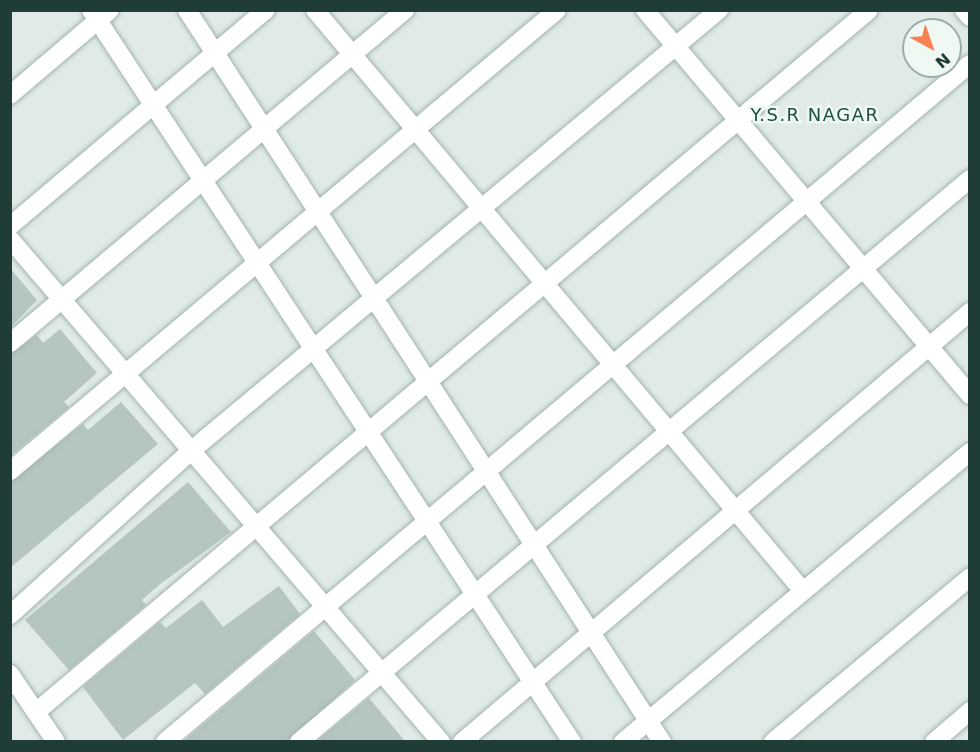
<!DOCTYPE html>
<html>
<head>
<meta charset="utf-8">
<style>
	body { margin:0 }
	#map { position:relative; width:980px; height:752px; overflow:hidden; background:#e0ebe7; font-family:"DejaVu Sans",sans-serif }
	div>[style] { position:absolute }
	.building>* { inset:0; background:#b5c6c0 }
	.roads { filter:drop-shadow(0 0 2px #a3b3ae) drop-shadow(0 0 2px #a3b3ae) }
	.street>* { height:18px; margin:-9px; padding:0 9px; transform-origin:9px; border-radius:9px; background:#fff }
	span { translate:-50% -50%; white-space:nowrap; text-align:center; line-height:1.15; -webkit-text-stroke:5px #f0f8f4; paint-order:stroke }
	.quarter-label { font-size:18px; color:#1b4f44; letter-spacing:1.5px }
	.frame { position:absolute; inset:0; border:12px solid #203c36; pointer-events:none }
	.north { position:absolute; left:902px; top:18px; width:60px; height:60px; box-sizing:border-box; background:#f0f8f4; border:2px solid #9dada8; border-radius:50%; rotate:140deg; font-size:16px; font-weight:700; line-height:24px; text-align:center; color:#203c36 }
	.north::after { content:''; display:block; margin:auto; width:21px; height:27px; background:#f88051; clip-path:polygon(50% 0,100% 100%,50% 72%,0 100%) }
</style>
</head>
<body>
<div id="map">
	<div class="building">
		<div style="clip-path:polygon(10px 268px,37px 300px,10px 328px)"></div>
		<div style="clip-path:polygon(60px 329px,97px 373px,64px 402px,69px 407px,10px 456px,10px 354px,37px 335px,43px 343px)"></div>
		<div style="clip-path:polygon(121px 402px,158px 444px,10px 568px,10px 482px,83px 424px,88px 430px)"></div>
		<div style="clip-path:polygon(188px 482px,231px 532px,159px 585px,142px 600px,146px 605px,69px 670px,25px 620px)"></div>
		<div style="clip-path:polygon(279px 586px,300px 614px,205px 694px,195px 683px,123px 740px,83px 687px,160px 622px,166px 628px,202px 600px,223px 627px)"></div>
		<div style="clip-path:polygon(314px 631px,355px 680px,288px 741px,184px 741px)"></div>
		<div style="clip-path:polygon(369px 698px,405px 741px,317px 741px)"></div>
	</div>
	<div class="roads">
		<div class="street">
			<div style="left:91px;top:10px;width:876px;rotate:56.69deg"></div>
			<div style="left:187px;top:10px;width:873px;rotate:57.02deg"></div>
			<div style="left:315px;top:10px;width:759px;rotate:49.97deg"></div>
			<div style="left:645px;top:10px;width:504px;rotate:49.83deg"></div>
			<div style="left:964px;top:10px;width:9px;rotate:49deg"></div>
			<div style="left:10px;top:95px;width:131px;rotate:-40.4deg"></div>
			<div style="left:10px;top:226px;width:335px;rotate:-40.2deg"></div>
			<div style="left:10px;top:239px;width:662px;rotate:49.41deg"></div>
			<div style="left:10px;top:343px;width:517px;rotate:-40.13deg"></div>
			<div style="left:10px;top:471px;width:715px;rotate:-40.12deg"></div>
			<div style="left:10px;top:615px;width:246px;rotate:-42.2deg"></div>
			<div style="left:192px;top:450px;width:687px;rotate:-39.86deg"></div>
			<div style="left:10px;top:674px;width:82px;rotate:55.9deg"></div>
			<div style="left:36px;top:712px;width:1089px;rotate:-40.12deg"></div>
			<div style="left:165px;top:742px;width:1052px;rotate:-40.11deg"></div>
			<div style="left:299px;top:742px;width:876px;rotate:-40deg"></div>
			<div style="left:462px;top:742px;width:666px;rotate:-40.25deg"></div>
			<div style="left:623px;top:742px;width:452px;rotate:-39.9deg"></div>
			<div style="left:773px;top:742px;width:257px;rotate:-39.9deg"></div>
			<div style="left:934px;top:742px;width:48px;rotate:-40.7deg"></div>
		</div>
	</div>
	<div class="quarter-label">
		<span style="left:815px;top:115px">Y.S.R NAGAR</span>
	</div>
	<div class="frame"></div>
	<div class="north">N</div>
</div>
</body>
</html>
